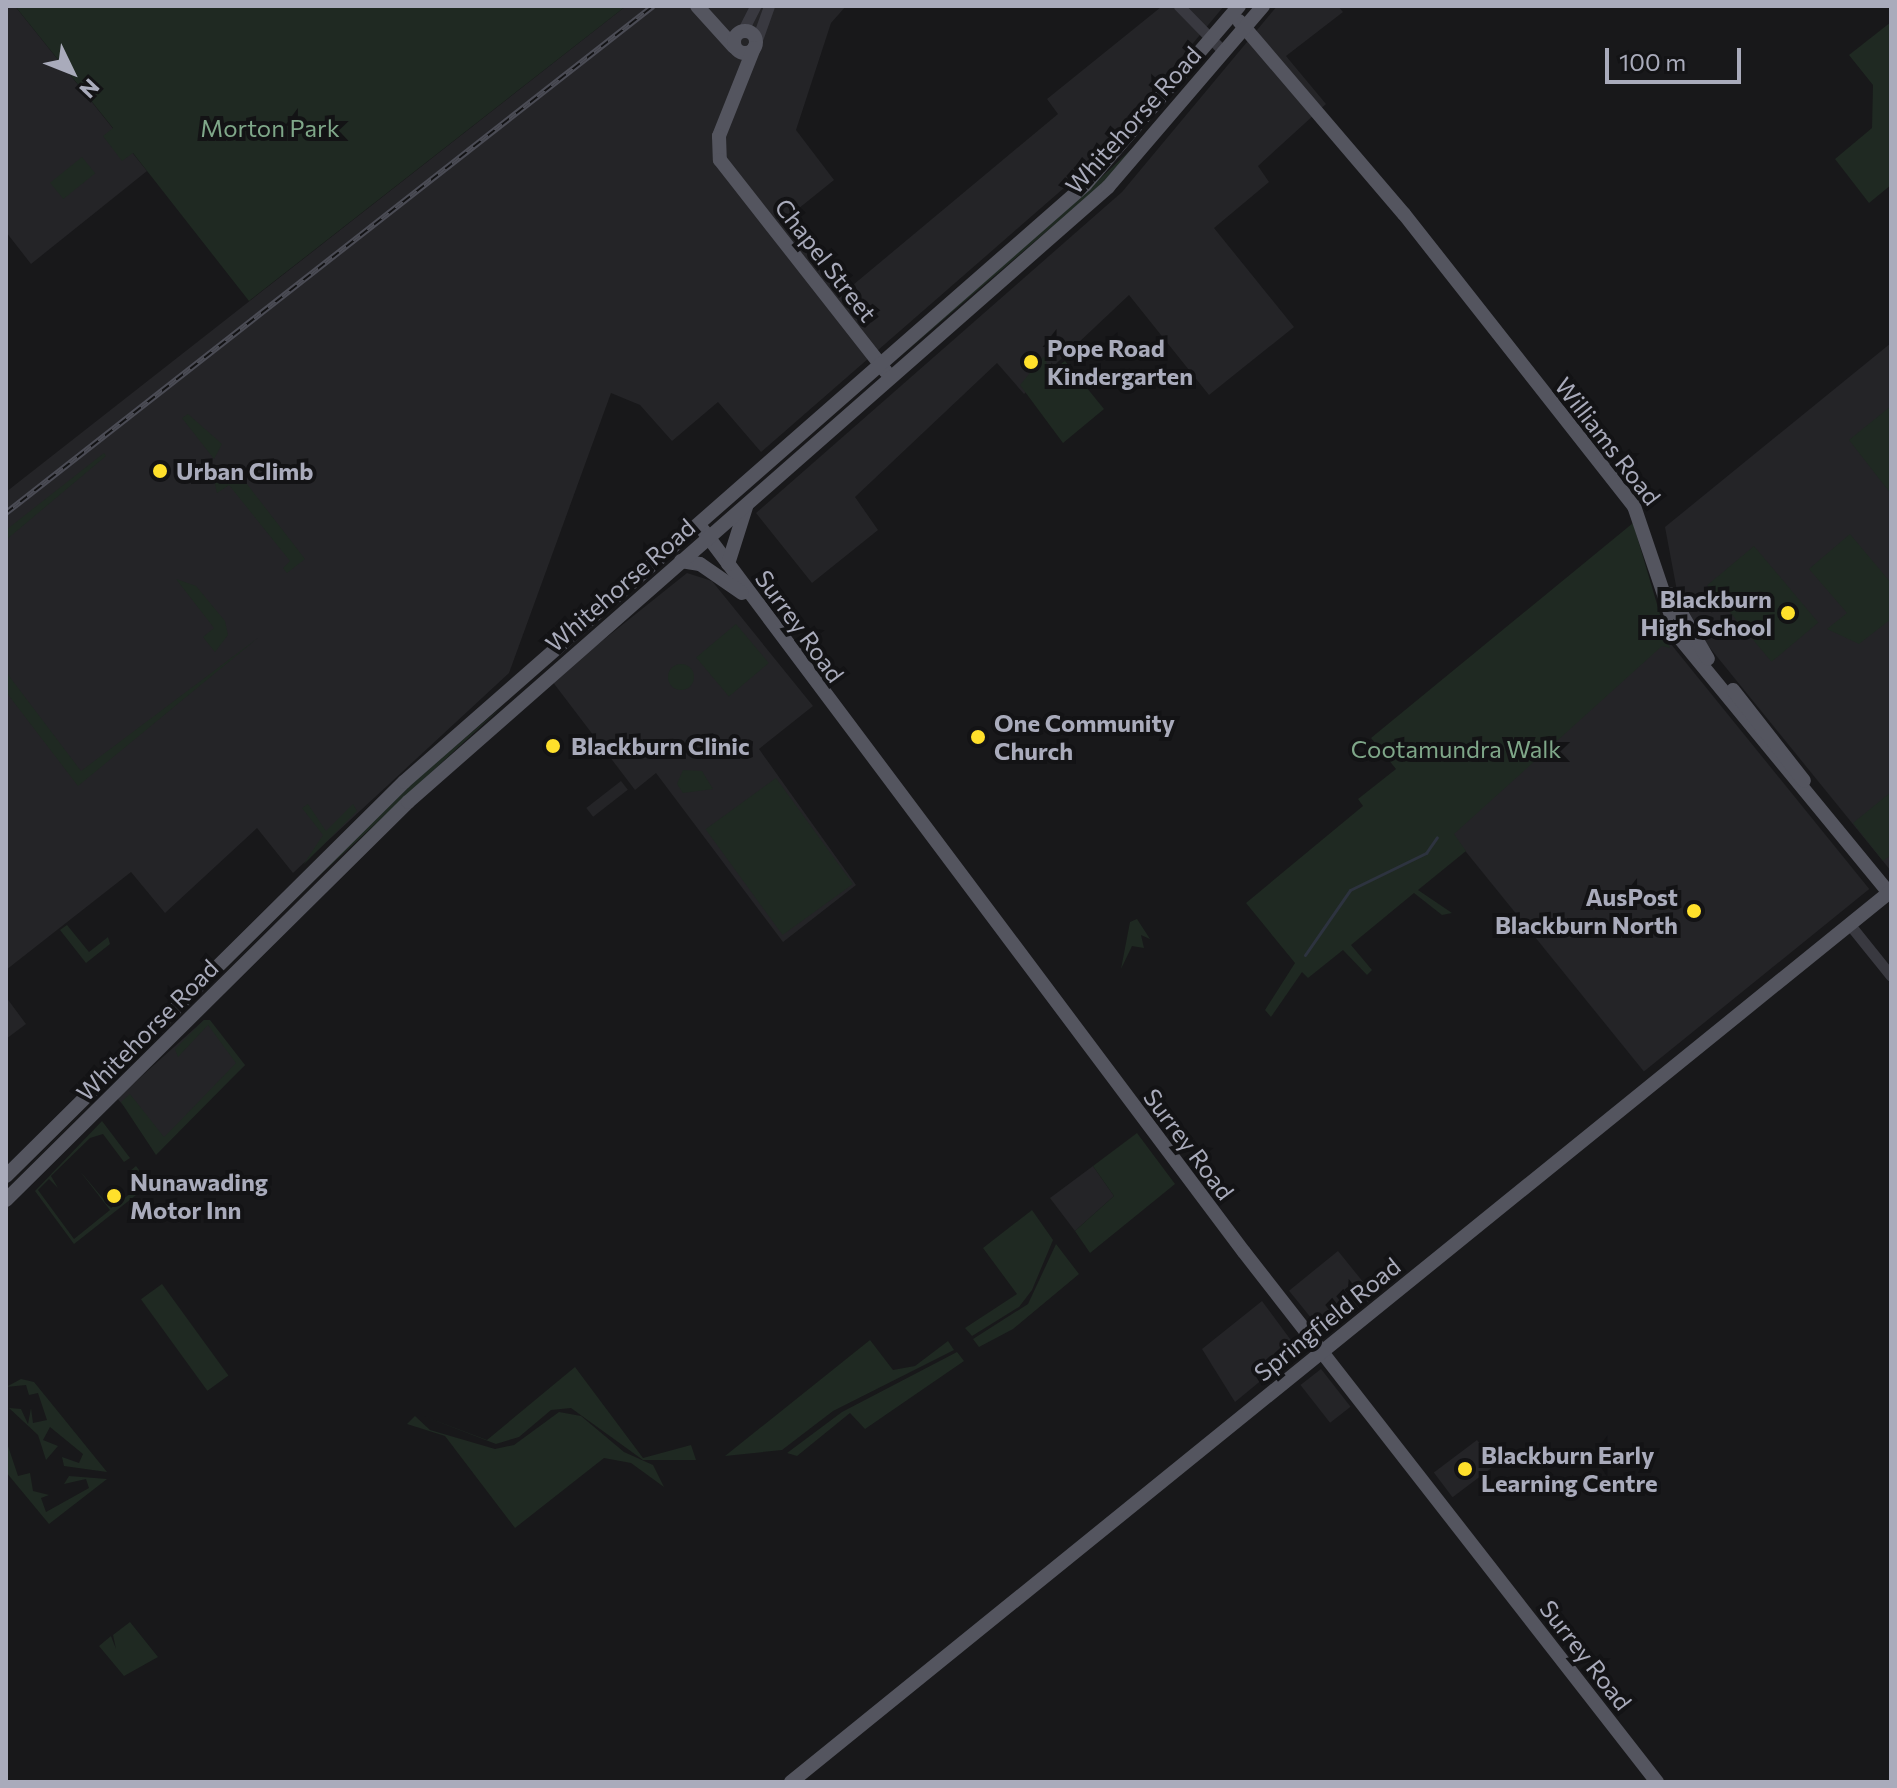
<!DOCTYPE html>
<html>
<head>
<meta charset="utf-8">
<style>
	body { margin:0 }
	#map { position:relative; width:1897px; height:1788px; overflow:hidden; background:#18181a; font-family:Commissioner,sans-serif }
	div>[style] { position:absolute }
	.built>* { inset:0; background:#242427; transform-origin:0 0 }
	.green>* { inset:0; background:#1f2922; transform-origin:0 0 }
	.round { border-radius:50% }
	.stream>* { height:3px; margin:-1.5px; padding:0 1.5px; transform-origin:1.5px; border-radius:1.5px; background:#2d333f }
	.minor>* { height:11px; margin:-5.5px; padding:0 5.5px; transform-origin:5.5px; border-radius:5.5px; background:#393940 }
	.major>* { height:14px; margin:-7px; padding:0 7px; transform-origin:7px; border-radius:7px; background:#54555f }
	.major>.ring { margin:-7px; padding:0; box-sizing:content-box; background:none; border:14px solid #54555f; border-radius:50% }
	.rail>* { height:6px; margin-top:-3px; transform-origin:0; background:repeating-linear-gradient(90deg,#131315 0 9px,#4b4c55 0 18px); box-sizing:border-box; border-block:2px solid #4b4c55 }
	.dots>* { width:22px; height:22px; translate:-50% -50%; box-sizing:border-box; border:4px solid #131315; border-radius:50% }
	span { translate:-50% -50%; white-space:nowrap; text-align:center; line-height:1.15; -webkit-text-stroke:8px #131315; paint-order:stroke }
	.street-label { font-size:24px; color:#a9abbb }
	.park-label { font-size:24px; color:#7fa789 }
	.poi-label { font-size:24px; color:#a9abbb; font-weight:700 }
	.left { translate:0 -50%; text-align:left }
	.right { translate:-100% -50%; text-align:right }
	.frame { position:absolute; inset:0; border:8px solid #a9abbb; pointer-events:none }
	.north { position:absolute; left:32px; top:32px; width:80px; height:80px; -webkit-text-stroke:6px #131315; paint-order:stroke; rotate:133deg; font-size:22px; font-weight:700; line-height:32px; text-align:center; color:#a9abbb }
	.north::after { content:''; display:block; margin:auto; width:28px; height:36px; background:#a9abbb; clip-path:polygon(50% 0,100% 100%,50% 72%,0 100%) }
	.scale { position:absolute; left:1605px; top:48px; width:136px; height:36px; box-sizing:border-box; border:4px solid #a9abbb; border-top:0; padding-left:10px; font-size:24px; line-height:28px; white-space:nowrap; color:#a9abbb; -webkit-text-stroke:6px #131315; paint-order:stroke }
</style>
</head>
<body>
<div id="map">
	<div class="built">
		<div style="clip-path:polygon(6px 6px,15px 6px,147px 171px,31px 264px,6px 232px)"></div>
		<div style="clip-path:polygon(626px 6px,846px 6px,831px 23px,796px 130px,834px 180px,783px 221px,841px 295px,1058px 114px,1047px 99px,1161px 7px,1224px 6px,1095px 161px,761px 452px,718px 402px,672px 441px,640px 405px,611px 393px,509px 673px,293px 873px,257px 828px,165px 913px,131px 872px,6px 970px,6px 492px)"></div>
		<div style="clip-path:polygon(1277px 6px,1338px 6px,1343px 12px,1286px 56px,1326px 104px,1258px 166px,1269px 182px,1214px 228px,1294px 327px,1209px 395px,1129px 295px,1024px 394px,997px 363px,855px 497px,878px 530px,812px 583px,756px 513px,1122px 192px)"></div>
		<div style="clip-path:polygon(1891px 343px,1891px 871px,1697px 632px,1677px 591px,1665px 527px)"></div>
		<div style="clip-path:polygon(687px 573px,712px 581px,813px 706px,759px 749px,856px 885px,783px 942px,656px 773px,635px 790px,552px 681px)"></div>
		<div style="left:1666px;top:638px;width:323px;height:290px;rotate:51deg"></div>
		<div style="left:621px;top:781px;width:11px;height:44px;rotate:52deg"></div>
		<div style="clip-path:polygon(6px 997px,26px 1024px,6px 1039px)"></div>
		<div style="left:204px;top:1020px;width:61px;height:117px;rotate:48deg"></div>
		<div style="clip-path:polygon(1093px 1166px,1114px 1196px,1075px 1231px,1050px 1198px)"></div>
		<div style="left:1338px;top:1251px;width:58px;height:63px;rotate:51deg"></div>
		<div style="clip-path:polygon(1262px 1301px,1293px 1343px,1291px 1356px,1235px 1402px,1202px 1349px)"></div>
		<div style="left:1321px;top:1369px;width:48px;height:26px;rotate:52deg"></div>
		<div style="left:1477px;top:1440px;width:31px;height:54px;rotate:53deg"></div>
	</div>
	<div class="green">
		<div style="clip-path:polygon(15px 6px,626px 6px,249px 301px,133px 153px,122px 161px,103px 136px,113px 128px)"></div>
		<div style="clip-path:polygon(1891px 22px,1891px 185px,1869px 203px,1835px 159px,1872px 128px,1873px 85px,1849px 55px)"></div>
		<div style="clip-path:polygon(1139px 142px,1109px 178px,895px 361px,1076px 201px)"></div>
		<div style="left:82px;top:157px;width:21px;height:41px;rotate:51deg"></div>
		<div style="clip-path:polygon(1044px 356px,1050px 372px,1065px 361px,1104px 409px,1063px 443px,1020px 385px)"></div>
		<div style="clip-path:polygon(1891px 406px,1891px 494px,1849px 440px)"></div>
		<div style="clip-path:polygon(188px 414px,222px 444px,214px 459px,182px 418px)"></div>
		<div style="clip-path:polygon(104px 453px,106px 456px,6px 540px,6px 530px)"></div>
		<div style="clip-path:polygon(233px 466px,305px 559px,287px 573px,283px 568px,290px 561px,229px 485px,217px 493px,214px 480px)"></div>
		<div style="clip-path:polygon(1633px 523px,1670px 648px,1662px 646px,1454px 834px,1466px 851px,1418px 890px,1452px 913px,1442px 915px,1414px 893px,1351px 945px,1372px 970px,1367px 975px,1343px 950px,1308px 978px,1302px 972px,1271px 1017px,1265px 1010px,1295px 963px,1246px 903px,1363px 806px,1358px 799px,1396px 769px,1371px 738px)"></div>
		<div style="clip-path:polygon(1850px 534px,1891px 583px,1891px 619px,1859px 644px,1827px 629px,1847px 613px,1809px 569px)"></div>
		<div style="left:1754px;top:546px;width:100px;height:61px;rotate:50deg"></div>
		<div style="clip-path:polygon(176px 579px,196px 586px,225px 621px,228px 635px,215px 652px,203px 637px,214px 628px)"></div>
		<div style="left:736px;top:624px;width:51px;height:52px;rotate:50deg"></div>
		<div style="clip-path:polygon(259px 637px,78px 786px,6px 692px,6px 672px,81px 771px)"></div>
		<div class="round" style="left:668px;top:664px;width:26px;height:26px"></div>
		<div style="clip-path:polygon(503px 706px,318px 877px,218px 975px,410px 784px)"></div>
		<div style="clip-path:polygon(683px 770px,702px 771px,713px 789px,683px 793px,677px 784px)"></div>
		<div style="left:776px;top:778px;width:131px;height:87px;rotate:54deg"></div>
		<div style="clip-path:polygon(1891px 792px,1891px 855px,1883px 861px,1853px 823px)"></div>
		<div style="clip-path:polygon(308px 804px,326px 831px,353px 804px,357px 811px,303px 865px,323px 835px,302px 808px)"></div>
		<div style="clip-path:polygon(1137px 919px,1150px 939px,1141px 935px,1144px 948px,1132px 946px,1121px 969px,1130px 922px)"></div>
		<div style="clip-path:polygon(67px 925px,89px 952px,108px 937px,110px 944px,86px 963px,60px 930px)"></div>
		<div style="clip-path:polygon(204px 1020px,210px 1020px,245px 1065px,156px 1155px,121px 1102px,130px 1094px,164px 1137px,179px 1122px,236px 1063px,208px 1025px,178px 1057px,175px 1049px)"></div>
		<div style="clip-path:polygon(102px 1121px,130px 1158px,124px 1162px,103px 1134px,90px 1138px,51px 1176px,58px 1188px,49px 1179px,38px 1190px,74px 1239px,110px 1210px,79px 1170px,111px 1208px,142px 1185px,130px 1171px,136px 1166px,150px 1184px,74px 1244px,35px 1191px)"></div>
		<div style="clip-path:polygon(1137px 1133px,1175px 1184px,1090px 1253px,1075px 1231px,1114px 1196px,1093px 1166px)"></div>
		<div style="clip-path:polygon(1032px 1210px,1053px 1240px,1032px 1290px,1019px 1307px,972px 1336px,965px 1328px,1017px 1294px,983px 1248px)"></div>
		<div style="clip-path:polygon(1056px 1244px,1079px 1274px,1013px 1329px,979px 1347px,973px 1339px,1028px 1304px)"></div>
		<div style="left:162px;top:1284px;width:113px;height:26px;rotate:54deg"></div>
		<div style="clip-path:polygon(870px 1340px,893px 1370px,915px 1366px,948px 1341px,954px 1350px,833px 1411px,782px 1450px,725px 1456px)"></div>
		<div style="clip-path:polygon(957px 1352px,964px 1361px,865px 1429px,850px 1413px,797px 1456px,787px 1453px,842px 1412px)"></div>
		<div style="clip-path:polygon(575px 1367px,643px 1458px,691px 1445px,696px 1460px,643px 1460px,571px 1408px,551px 1410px,519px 1437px,496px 1444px,418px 1414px,487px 1440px)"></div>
		<div style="clip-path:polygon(21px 1379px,34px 1382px,107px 1472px,64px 1466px,62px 1457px,79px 1463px,83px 1454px,50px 1427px,43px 1440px,58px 1446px,46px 1460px,38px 1435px,9px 1408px,21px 1409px,28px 1424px,31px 1408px,33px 1423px,47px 1420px,38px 1393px,29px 1395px,26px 1385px,6px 1387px)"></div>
		<div style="clip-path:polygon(559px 1412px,581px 1416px,624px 1452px,653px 1465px,664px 1487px,631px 1463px,604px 1458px,515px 1528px,445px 1436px,407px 1424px,415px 1416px,430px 1430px,495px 1449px,514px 1445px)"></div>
		<div style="clip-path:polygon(6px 1440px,18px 1476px,30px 1473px,33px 1491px,49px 1495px,41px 1498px,46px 1512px,89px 1488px,86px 1479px,64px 1484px,69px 1476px,107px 1479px,49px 1524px,6px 1472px)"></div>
		<div style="clip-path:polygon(130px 1622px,158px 1657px,124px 1676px,99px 1646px,111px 1636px,116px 1649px,113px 1635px)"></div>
	</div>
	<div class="stream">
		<div style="left:1305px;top:955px;width:79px;rotate:-55.3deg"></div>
		<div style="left:1350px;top:890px;width:85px;rotate:-26deg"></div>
		<div style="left:1426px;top:853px;width:19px;rotate:-55deg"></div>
	</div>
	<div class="minor">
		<div style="left:1179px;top:6px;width:64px;rotate:45.6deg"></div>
		<div style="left:742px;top:32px;width:29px;rotate:-63deg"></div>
		<div style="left:755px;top:45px;width:41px;rotate:-70.3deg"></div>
		<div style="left:1850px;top:925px;width:65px;rotate:51.2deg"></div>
	</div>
	<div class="major">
		<div style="left:697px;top:6px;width:55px;rotate:47.9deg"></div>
		<div style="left:1239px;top:21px;width:254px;rotate:49.5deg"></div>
		<div style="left:1404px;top:214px;width:372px;rotate:51.8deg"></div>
		<div style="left:1634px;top:506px;width:137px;rotate:71.3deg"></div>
		<div style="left:1678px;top:636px;width:333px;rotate:50.6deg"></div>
		<div class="ring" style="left:734px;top:31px;width:8px;height:8px"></div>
		<div style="left:754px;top:48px;width:95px;rotate:111.7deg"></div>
		<div style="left:719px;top:136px;width:24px;rotate:88deg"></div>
		<div style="left:720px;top:160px;width:269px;rotate:51.9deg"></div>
		<div style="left:703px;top:530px;width:902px;rotate:53.16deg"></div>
		<div style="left:1244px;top:1252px;width:672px;rotate:52.07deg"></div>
		<div style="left:681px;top:561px;width:19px;rotate:9deg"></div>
		<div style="left:700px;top:564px;width:51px;rotate:34.6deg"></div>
		<div style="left:728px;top:564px;width:60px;rotate:-72.5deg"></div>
		<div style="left:1670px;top:594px;width:75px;rotate:59.7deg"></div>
		<div style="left:1733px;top:690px;width:115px;rotate:52deg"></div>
		<div style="left:6px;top:1176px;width:560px;rotate:-44.71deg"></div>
		<div style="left:404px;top:782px;width:906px;rotate:-41.24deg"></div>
		<div style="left:1085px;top:185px;width:236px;rotate:-49.3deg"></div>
		<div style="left:6px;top:1200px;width:566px;rotate:-44.71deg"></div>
		<div style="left:408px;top:802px;width:932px;rotate:-41.3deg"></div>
		<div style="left:1108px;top:187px;width:238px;rotate:-49.4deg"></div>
		<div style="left:791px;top:1782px;width:1416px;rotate:-39.01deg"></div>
	</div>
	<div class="rail">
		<div style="left:6px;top:513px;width:822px;rotate:-38.08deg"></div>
	</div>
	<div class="dots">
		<div style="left:1031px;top:362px;background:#ffe02b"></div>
		<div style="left:160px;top:471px;background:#ffe02b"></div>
		<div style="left:1788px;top:613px;background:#ffe02b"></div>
		<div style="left:978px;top:737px;background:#ffe02b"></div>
		<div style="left:553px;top:746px;background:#ffe02b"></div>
		<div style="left:1694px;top:911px;background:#ffe02b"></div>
		<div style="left:114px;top:1196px;background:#ffe02b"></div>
		<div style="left:1465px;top:1469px;background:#ffe02b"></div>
	</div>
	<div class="street-label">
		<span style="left:1133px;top:120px;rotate:-48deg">Whitehorse Road</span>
		<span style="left:826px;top:260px;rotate:52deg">Chapel Street</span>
		<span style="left:1608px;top:441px;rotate:52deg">Williams Road</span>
		<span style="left:620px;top:585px;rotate:-41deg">Whitehorse Road</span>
		<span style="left:800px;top:626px;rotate:54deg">Surrey Road</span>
		<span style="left:147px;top:1030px;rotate:-45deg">Whitehorse Road</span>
		<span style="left:1189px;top:1144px;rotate:53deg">Surrey Road</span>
		<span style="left:1327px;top:1319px;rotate:-39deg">Springfield Road</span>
		<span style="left:1586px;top:1655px;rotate:52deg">Surrey Road</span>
	</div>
	<div class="park-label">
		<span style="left:270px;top:128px">Morton Park</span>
		<span style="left:1456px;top:749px">Cootamundra Walk</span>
	</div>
	<div class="poi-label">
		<span class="left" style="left:1047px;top:362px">Pope Road<br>Kindergarten</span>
		<span class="left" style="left:176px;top:471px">Urban Climb</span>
		<span class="right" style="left:1772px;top:613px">Blackburn<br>High School</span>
		<span class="left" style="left:994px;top:737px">One Community<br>Church</span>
		<span class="left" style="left:571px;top:746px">Blackburn Clinic</span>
		<span class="right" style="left:1678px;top:911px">AusPost<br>Blackburn North</span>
		<span class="left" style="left:130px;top:1196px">Nunawading<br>Motor Inn</span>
		<span class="left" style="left:1481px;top:1469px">Blackburn Early<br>Learning Centre</span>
	</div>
	<div class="frame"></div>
	<div class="north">N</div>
	<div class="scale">100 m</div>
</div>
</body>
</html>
